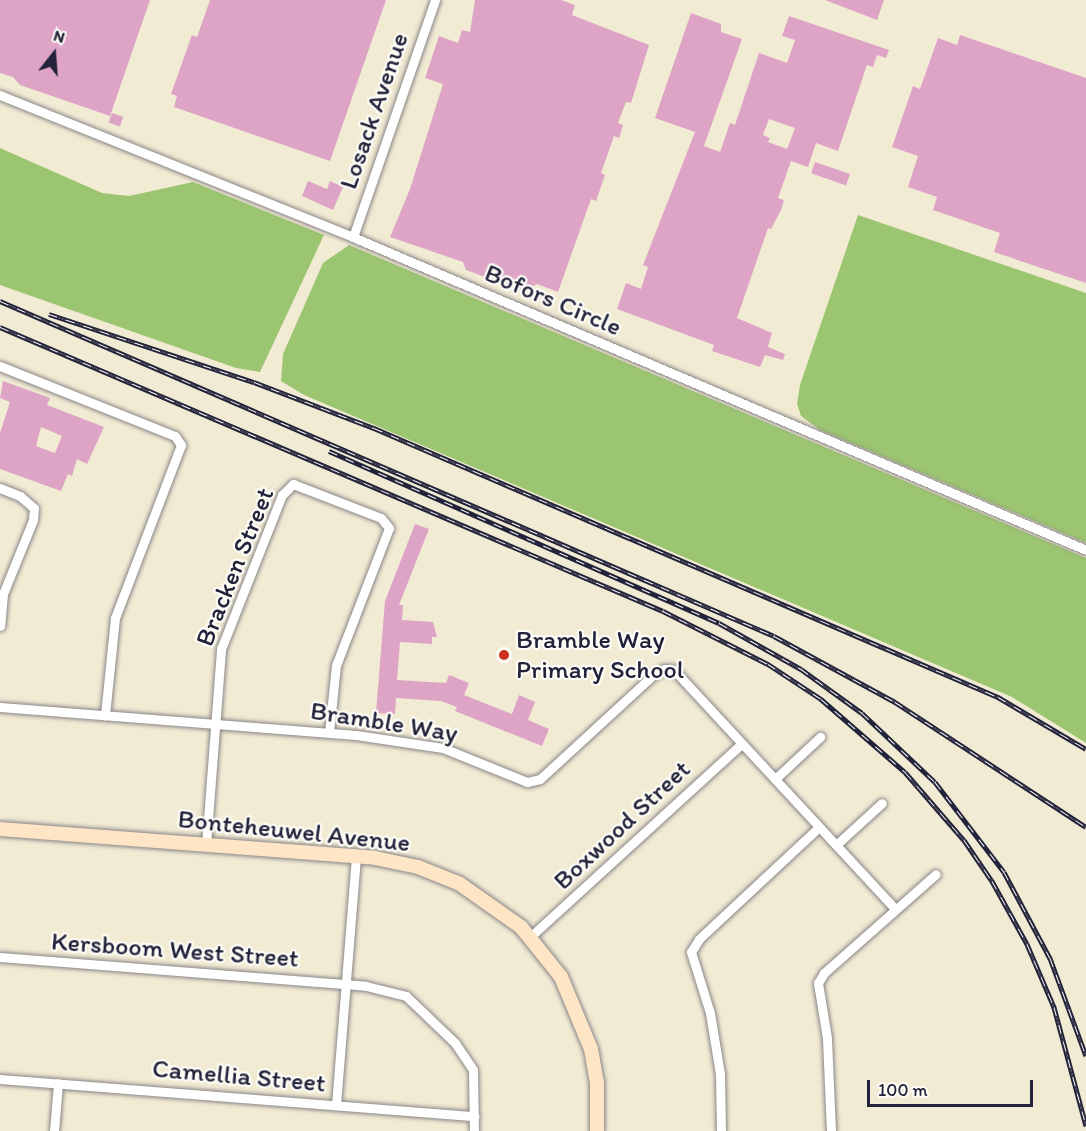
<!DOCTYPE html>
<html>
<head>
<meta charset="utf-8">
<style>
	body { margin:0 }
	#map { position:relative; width:1086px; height:1131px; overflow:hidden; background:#f2ebd4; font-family:Itim,sans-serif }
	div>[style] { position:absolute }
	.green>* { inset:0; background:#9cc571 }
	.building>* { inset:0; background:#dda4c6; transform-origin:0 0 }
	.roads { filter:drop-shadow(0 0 2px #8a8688) drop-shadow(0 0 2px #8a8688) }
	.street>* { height:9px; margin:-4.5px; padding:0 4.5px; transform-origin:4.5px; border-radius:4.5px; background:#fff }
	.secondary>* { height:14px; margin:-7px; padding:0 7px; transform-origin:7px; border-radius:7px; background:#fde5c5 }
	.rail>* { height:5px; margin-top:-2.5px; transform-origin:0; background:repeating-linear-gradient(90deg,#fdfcf7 0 9px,#22223b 0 18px); box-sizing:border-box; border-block:2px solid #22223b }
	.dots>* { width:16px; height:16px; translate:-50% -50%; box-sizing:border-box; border:3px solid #fdfcf7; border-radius:50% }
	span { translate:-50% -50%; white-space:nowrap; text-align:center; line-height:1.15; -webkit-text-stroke:4.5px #fdfcf7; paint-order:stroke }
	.street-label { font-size:26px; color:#22223b }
	.poi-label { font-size:26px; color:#22223b }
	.left { translate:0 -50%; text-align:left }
	.north { position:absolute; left:24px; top:24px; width:60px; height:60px; -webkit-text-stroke:4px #fdfcf7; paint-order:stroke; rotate:17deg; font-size:16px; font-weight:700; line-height:24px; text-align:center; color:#22223b }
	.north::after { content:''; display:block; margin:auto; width:21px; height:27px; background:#22223b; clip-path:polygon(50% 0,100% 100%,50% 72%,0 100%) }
	.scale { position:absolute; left:867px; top:1080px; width:166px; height:27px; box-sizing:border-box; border:3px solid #22223b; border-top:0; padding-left:8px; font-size:18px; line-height:21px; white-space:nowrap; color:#22223b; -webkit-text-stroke:4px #fdfcf7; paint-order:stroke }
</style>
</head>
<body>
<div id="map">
	<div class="green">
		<div style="clip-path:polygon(0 148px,102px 193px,129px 196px,193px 182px,324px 235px,260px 372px,236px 368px,0 285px)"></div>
		<div style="clip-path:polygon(858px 215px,1086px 293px,1086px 543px,820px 430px,801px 416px,797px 404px,800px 385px)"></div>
		<div style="clip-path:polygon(349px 245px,1086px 558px,1086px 743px,1012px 697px,304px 395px,281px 381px,283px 354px,323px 263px)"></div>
	</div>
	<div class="building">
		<div style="clip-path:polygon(0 0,150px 0,110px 116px,20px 85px,13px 77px,0 73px)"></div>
		<div style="clip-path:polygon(210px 0,386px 0,330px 161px,174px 107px,177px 96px,171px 94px,192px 35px,197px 37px)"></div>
		<div style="clip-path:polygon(475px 0,561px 0,575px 5px,572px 15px,649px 45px,631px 103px,626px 102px,618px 123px,623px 125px,619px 138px,614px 136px,601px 173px,605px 175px,596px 201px,591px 199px,558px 292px,537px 284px,524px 291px,466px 270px,463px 262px,390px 237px,410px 189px,443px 84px,425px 78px,439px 36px,458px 43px,462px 30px,470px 32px)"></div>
		<div style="clip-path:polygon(825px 0,884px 0,877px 20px)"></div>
		<div style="clip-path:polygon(evenodd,691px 13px,721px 24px,721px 32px,742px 39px,704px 146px,720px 152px,730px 123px,735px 125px,759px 53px,787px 63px,795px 40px,782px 36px,789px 16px,889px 50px,886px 58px,877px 55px,873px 67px,867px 65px,838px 151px,816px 143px,808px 167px,791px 161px,778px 198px,784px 200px,781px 210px,771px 229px,768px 228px,737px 318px,772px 333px,768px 347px,785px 354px,783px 360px,765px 355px,760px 367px,712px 351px,714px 345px,617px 309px,626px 283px,641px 289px,648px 267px,643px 265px,695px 132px,655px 118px,691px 13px,769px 119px,795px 128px,787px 149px,768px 142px,770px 138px,763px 135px,769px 119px)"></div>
		<div style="clip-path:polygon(960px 35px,1086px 78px,1086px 283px,994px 252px,1000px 233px,933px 210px,937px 197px,908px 187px,918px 156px,892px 147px,913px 86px,920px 89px,938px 38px,957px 45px)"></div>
		<div style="left:112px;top:113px;width:12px;height:10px;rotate:20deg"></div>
		<div style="left:815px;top:162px;width:37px;height:12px;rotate:19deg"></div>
		<div style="clip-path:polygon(308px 181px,327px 189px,330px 181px,343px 187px,333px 210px,302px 196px)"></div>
		<div style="clip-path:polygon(evenodd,3px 381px,50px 398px,47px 405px,104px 427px,87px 464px,77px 459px,72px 476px,68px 474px,61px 491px,0 469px,0 433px,10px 402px,0 398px,3px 381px,41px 427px,62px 436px,55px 453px,36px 446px,41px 427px)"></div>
		<div style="clip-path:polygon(415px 524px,429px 529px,399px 605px,403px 605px,402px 620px,433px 622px,437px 637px,432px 637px,432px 644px,400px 642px,397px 680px,446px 683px,449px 675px,469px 683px,464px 695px,512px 714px,519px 695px,535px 702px,528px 720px,549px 729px,542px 746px,455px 711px,457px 707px,441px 701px,396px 698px,395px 714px,376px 713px,385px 601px)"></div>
	</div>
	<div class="roads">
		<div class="street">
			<div style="left:0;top:95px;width:380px;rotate:21.9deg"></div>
			<div style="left:353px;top:237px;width:797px;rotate:23.12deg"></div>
			<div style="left:353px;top:237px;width:251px;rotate:-70.9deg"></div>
			<div style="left:0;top:366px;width:188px;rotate:21.8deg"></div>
			<div style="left:175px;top:436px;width:11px;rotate:56deg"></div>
			<div style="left:181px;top:445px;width:185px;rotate:110.9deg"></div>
			<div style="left:115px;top:618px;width:98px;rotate:95.9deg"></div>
			<div style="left:0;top:488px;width:22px;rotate:22deg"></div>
			<div style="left:20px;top:496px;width:18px;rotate:41deg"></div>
			<div style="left:34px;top:508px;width:12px;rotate:95deg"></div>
			<div style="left:33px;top:520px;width:80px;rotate:112.1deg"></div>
			<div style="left:3px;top:594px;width:32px;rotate:95deg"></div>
			<div style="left:0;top:707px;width:357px;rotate:4.5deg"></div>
			<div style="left:356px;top:735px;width:88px;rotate:8.5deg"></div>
			<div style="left:443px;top:748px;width:91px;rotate:22deg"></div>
			<div style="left:527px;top:782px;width:13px;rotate:-13deg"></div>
			<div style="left:540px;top:779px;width:154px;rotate:-42.6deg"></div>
			<div style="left:653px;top:675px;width:13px;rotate:-27deg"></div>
			<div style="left:665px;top:669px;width:9px;rotate:6deg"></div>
			<div style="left:674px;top:670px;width:326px;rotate:47.2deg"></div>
			<div style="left:775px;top:779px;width:62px;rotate:-43deg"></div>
			<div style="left:206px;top:845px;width:197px;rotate:-85.6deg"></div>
			<div style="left:221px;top:649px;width:166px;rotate:-68.4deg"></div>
			<div style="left:282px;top:495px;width:16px;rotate:-45deg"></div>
			<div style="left:293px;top:484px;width:94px;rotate:21.1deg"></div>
			<div style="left:381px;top:518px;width:13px;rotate:51deg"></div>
			<div style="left:389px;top:528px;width:147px;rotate:111.1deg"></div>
			<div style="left:336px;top:665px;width:68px;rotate:95.9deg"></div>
			<div style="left:836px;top:845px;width:62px;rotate:-42.4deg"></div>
			<div style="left:530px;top:937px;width:286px;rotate:-42.4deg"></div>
			<div style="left:0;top:957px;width:367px;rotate:4.5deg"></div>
			<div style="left:366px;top:986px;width:41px;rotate:14deg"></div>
			<div style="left:406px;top:996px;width:68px;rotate:43.8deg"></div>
			<div style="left:455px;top:1043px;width:32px;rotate:56deg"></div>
			<div style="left:473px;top:1070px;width:61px;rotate:89.1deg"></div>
			<div style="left:0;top:1079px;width:476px;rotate:4.5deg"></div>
			<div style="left:336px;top:1105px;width:249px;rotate:-85.4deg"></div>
			<div style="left:54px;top:1131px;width:48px;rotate:-85.2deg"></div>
			<div style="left:721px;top:1131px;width:57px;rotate:-91deg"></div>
			<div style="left:720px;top:1074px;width:62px;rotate:-99.3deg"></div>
			<div style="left:710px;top:1013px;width:64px;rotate:-107.3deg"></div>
			<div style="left:691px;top:952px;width:15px;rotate:-58deg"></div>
			<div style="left:699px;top:939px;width:164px;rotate:-43deg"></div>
			<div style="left:831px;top:1131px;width:93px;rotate:-92.5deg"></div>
			<div style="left:827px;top:1038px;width:56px;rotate:-99.3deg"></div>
			<div style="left:818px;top:983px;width:12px;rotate:-59deg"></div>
			<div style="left:824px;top:973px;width:149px;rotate:-41.5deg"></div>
		</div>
		<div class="secondary">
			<div style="left:0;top:829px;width:376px;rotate:4.4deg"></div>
			<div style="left:375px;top:858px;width:44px;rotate:11.8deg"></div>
			<div style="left:418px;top:867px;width:45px;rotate:22deg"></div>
			<div style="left:460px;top:884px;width:75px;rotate:35.2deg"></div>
			<div style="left:521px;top:927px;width:64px;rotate:51.3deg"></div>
			<div style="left:561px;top:977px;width:78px;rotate:67.4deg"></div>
			<div style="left:591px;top:1049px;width:34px;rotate:80deg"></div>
			<div style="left:597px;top:1082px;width:49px;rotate:90deg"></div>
		</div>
	</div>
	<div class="rail">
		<div style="left:0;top:301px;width:843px;rotate:23.4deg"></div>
		<div style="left:774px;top:636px;width:138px;rotate:28.6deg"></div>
		<div style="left:895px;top:702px;width:228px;rotate:33.2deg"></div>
		<div style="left:49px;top:314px;width:216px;rotate:18.4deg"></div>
		<div style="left:254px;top:382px;width:129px;rotate:21deg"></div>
		<div style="left:374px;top:428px;width:680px;rotate:23.32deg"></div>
		<div style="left:998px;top:697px;width:102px;rotate:30.6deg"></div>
		<div style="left:0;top:327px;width:721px;rotate:23.19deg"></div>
		<div style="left:663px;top:611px;width:118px;rotate:26.8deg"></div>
		<div style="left:768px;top:664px;width:64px;rotate:33.4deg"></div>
		<div style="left:821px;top:699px;width:111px;rotate:41deg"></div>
		<div style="left:905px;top:772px;width:90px;rotate:49.1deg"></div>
		<div style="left:964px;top:840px;width:50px;rotate:55.7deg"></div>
		<div style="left:992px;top:881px;width:72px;rotate:60.9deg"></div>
		<div style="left:1027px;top:944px;width:69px;rotate:66.8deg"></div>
		<div style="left:1054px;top:1007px;width:123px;rotate:74.9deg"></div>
		<div style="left:329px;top:451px;width:426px;rotate:23.8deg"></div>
		<div style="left:719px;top:623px;width:94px;rotate:29.3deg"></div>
		<div style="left:801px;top:669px;width:75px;rotate:35.8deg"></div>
		<div style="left:862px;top:713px;width:100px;rotate:43.4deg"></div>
		<div style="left:935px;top:782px;width:113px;rotate:52.5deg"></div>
		<div style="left:1004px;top:872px;width:98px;rotate:61.9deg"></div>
		<div style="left:1050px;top:958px;width:104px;rotate:69.8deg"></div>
	</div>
	<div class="dots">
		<div style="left:504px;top:655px;background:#c8321e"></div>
	</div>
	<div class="street-label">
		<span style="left:374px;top:111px;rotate:-71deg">Losack Avenue</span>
		<span style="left:553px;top:300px;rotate:23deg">Bofors Circle</span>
		<span style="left:235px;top:567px;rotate:-68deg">Bracken Street</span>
		<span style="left:384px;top:722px;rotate:9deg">Bramble Way</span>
		<span style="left:622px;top:825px;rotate:-43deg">Boxwood Street</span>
		<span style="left:294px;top:831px;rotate:6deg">Bonteheuwel Avenue</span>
		<span style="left:175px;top:950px;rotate:4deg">Kersboom West Street</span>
		<span style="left:239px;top:1076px;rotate:5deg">Camellia Street</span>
	</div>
	<div class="poi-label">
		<span class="left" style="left:516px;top:655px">Bramble Way<br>Primary School</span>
	</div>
	<div class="north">N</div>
	<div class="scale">100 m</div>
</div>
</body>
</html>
